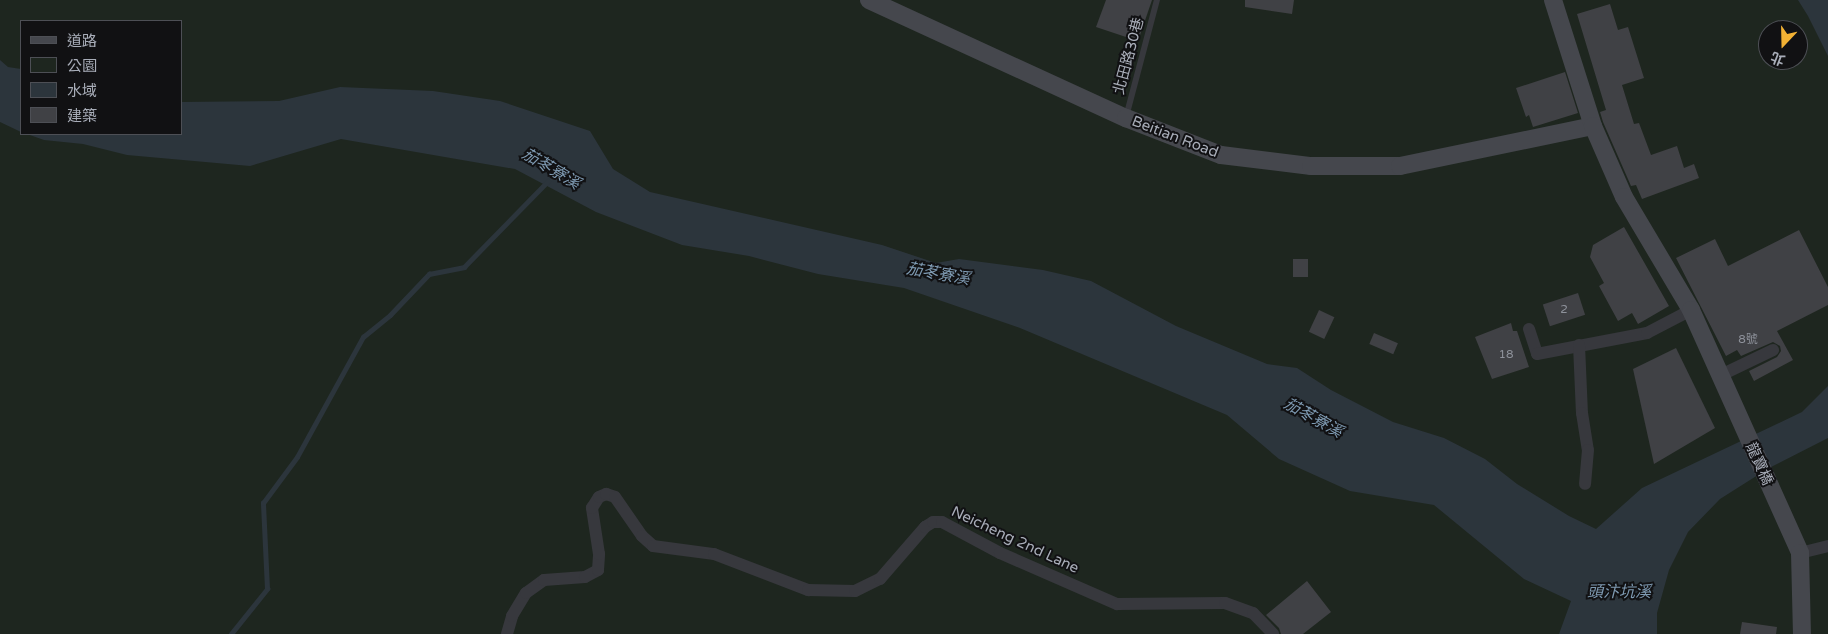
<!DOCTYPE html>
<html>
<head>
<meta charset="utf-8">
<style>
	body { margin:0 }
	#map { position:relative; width:1828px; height:634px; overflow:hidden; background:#161618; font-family:"Varela Round","Noto Sans TC",sans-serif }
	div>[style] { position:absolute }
	.green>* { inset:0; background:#1e261f }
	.water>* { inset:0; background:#2c353c }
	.stream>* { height:4.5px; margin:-2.25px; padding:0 2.25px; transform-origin:2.25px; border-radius:2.25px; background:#2c353c }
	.building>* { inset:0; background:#404145; transform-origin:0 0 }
	.lane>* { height:6px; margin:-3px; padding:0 3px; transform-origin:3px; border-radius:3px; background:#37383d }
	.street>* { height:12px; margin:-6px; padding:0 6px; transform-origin:6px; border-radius:6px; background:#37383d }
	.secondary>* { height:18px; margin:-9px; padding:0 9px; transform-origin:9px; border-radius:9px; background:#45474d }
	span { translate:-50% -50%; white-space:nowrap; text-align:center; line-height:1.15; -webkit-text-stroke:4px #111113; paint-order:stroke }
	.number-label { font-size:12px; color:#8e929b }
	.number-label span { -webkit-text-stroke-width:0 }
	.street-label { font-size:15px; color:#a8adb8 }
	.water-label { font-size:16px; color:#7f9bb3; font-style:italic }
	.legend { position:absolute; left:20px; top:20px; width:162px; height:115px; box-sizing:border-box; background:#111113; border:1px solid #4d4f55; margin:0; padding:6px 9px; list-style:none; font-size:15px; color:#a8adb8 }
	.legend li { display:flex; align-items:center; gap:10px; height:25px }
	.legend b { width:25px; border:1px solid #4d4f55 }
	.north { position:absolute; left:1758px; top:20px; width:50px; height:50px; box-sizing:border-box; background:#111113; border:1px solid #4d4f55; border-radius:50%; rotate:201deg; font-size:14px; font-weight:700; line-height:20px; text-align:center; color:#a8adb8 }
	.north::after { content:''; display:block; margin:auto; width:18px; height:22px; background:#f2b134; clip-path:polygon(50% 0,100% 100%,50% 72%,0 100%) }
</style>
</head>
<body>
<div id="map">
	<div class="green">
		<div style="clip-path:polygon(evenodd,0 0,1828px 0,1828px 634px,0 634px,0 0,21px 21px,181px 21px,181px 134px,21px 134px,21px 21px,0 0,1768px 30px,1798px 30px,1798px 60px,1768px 60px,1768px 30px)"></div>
	</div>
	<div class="water">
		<div style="clip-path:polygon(1798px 0,1828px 0,1828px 56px,1808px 16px)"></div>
		<div style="clip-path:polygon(0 60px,8px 67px,21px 69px,21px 132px,0 122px)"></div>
		<div style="clip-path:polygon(340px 87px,433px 91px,500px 101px,590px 131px,613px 169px,650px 192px,882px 245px,936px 263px,959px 259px,1043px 270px,1091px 281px,1176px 326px,1267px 364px,1297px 368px,1331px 390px,1393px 422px,1444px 438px,1485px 459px,1517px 484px,1569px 516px,1596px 529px,1642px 488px,1802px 412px,1828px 386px,1828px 438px,1769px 468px,1720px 499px,1688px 532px,1669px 570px,1657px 613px,1657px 634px,1559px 634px,1571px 601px,1524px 579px,1434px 505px,1350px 491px,1279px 459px,1227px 415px,1020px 328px,904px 288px,818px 274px,749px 256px,682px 245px,596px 212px,515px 169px,439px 156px,341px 139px,250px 166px,127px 155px,83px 144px,44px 140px,27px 134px,181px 134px,181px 102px,279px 101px)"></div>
	</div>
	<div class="stream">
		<div style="left:231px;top:634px;width:58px;rotate:-51.3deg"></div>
		<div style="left:267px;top:589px;width:86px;rotate:-92.7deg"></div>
		<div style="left:263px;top:503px;width:57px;rotate:-53.5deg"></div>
		<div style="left:297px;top:457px;width:137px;rotate:-61.2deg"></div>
		<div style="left:363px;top:337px;width:35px;rotate:-39deg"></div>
		<div style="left:390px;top:315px;width:57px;rotate:-46.4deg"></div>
		<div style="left:429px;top:274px;width:36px;rotate:-11deg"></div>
		<div style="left:464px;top:267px;width:120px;rotate:-45.7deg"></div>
	</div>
	<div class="building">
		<div style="clip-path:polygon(1106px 0,1152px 0,1138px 41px,1096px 27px)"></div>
		<div style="clip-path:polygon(1245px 0,1294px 0,1292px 14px,1245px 7px)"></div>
		<div style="clip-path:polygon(1610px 4px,1618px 30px,1628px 27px,1644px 78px,1622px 85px,1634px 124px,1639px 123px,1651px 155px,1677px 146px,1684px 168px,1694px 164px,1699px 178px,1642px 199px,1636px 185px,1631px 186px,1603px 122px,1600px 112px,1606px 110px,1577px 14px)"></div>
		<div style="clip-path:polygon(1565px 72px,1578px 113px,1533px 127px,1529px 115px,1526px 117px,1516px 88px)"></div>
		<div style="clip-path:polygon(1624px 227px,1669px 306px,1638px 324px,1632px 313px,1618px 321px,1599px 286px,1604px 283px,1590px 257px,1593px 245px)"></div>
		<div style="clip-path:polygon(1799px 230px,1828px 287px,1828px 305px,1777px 331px,1793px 360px,1754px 381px,1749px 371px,1777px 357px,1781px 351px,1780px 346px,1773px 342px,1741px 356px,1737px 350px,1726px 356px,1676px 258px,1715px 239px,1728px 266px)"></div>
		<div style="left:1293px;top:259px;width:15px;height:18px"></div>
		<div style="left:1578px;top:293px;width:23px;height:37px;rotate:72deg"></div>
		<div style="left:1319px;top:310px;width:17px;height:24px;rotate:25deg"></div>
		<div style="clip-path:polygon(1511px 323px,1513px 331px,1517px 331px,1529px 367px,1492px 379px,1475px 337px)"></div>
		<div style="left:1374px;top:333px;width:26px;height:12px;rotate:23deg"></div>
		<div style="clip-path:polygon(1676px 348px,1715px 428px,1654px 464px,1633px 369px)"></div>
		<div style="clip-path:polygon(1307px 581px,1331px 612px,1303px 634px,1281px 634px,1279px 628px,1266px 615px)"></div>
		<div style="clip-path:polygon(1742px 622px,1777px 627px,1776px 634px,1740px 634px)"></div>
	</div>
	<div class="lane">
		<div style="left:1126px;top:117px;width:121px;rotate:-75.2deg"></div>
	</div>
	<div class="street">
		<div style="left:1529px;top:329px;width:26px;rotate:72deg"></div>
		<div style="left:1537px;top:354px;width:112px;rotate:-10.8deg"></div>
		<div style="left:1647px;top:333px;width:50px;rotate:-27.6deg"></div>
		<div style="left:1579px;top:345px;width:68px;rotate:87.5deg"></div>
		<div style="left:1582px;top:413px;width:37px;rotate:81deg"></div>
		<div style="left:1588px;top:450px;width:34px;rotate:95deg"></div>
		<div style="left:1719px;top:376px;width:60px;rotate:-25.7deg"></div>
		<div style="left:1800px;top:553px;width:29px;rotate:-14deg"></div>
		<div style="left:507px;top:634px;width:19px;rotate:-74deg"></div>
		<div style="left:512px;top:616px;width:27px;rotate:-59deg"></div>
		<div style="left:526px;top:593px;width:22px;rotate:-36deg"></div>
		<div style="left:544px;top:580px;width:41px;rotate:-4.2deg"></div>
		<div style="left:585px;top:577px;width:15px;rotate:-28deg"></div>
		<div style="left:598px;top:570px;width:16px;rotate:-86deg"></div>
		<div style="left:599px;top:554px;width:47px;rotate:-98.7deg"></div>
		<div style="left:592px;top:508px;width:13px;rotate:-58deg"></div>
		<div style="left:599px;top:497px;width:8px;rotate:-23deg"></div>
		<div style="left:606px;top:494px;width:9px;rotate:18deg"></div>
		<div style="left:615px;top:497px;width:47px;rotate:55.3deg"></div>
		<div style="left:642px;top:536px;width:15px;rotate:42deg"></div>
		<div style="left:653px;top:546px;width:62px;rotate:7.5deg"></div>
		<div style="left:714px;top:554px;width:101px;rotate:21deg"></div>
		<div style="left:808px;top:590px;width:47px;rotate:1.2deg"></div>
		<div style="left:855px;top:591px;width:28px;rotate:-26deg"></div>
		<div style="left:880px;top:579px;width:69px;rotate:-49.1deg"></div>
		<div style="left:925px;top:527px;width:9px;rotate:-32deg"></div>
		<div style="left:933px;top:522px;width:9px"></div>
		<div style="left:942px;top:522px;width:66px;rotate:28.1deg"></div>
		<div style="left:1000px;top:553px;width:128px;rotate:23.6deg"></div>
		<div style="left:1117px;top:604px;width:108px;rotate:-0.5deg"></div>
		<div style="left:1225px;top:603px;width:30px;rotate:20deg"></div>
		<div style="left:1253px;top:613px;width:29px;rotate:46deg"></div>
	</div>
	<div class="secondary">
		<div style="left:869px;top:0;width:283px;rotate:24.7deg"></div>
		<div style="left:1126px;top:118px;width:102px;rotate:21.3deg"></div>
		<div style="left:1221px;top:155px;width:91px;rotate:7deg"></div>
		<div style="left:1311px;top:166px;width:89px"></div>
		<div style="left:1400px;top:166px;width:197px;rotate:-11.7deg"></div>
		<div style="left:1553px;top:0;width:132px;rotate:72.4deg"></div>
		<div style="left:1593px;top:126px;width:77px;rotate:66.4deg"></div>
		<div style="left:1624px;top:197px;width:131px;rotate:59.3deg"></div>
		<div style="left:1691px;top:310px;width:266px;rotate:65.8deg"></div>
		<div style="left:1800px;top:553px;width:81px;rotate:88.6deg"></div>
	</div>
	<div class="number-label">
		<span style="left:1564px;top:310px">2</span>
		<span style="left:1748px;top:340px">8號</span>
		<span style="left:1506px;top:355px">18</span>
	</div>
	<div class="street-label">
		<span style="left:1129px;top:56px;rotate:-75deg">北田路30巷</span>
		<span style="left:1175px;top:137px;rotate:21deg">Beitian Road</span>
		<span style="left:1759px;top:464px;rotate:66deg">龍寶橋</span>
		<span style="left:1015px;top:540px;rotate:25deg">Neicheng 2nd Lane</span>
	</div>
	<div class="water-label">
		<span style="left:551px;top:169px;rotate:31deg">茄苳寮溪</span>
		<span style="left:938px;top:274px;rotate:10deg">茄苳寮溪</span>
		<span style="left:1313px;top:418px;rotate:29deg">茄苳寮溪</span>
		<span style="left:1619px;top:592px">頭汴坑溪</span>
	</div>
	<ul class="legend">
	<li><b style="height:6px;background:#45474d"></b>道路</li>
	<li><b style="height:14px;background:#1e261f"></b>公園</li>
	<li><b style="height:14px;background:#2c353c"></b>水域</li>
	<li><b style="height:14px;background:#404145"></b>建築</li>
	</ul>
	<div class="north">北</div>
</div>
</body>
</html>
